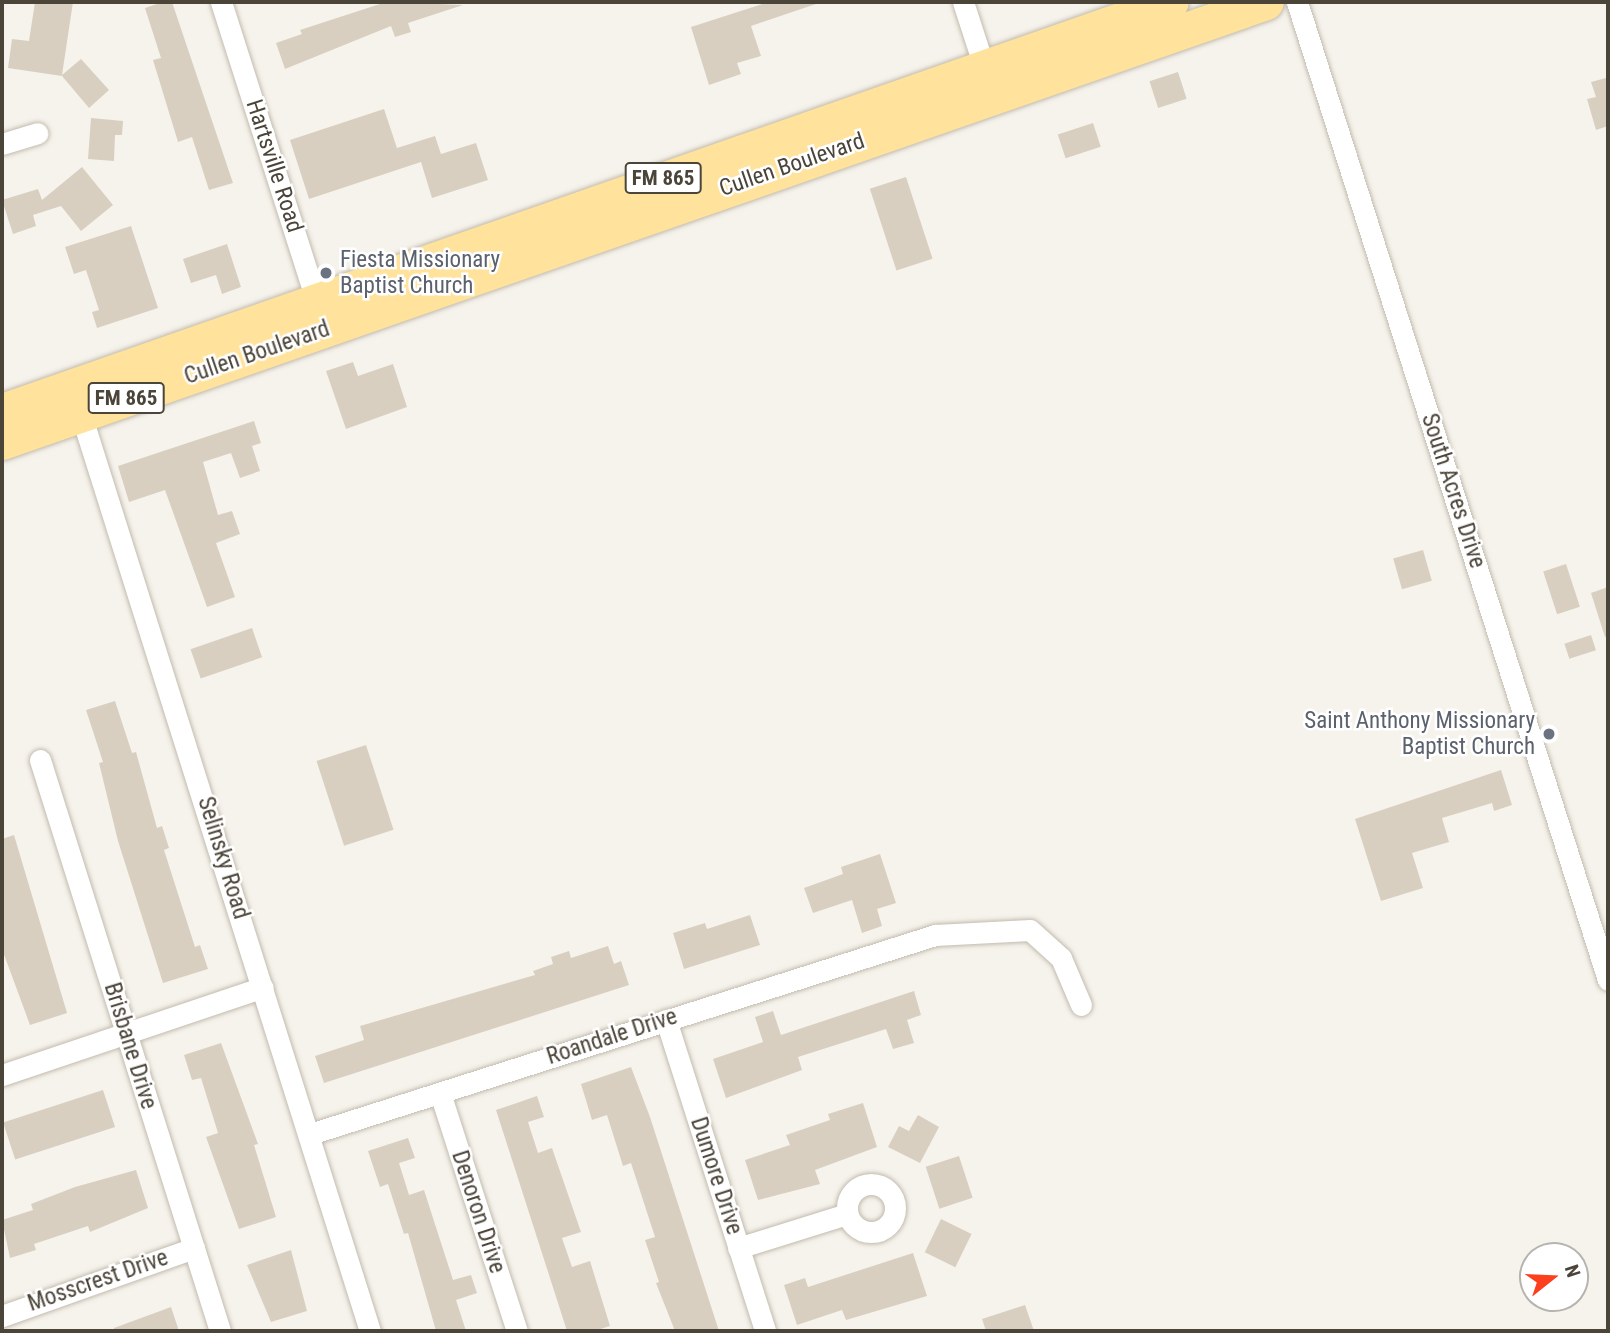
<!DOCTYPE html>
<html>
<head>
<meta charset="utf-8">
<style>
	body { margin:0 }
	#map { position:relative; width:1610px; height:1333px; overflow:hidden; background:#f6f3ec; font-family:"Roboto Condensed",sans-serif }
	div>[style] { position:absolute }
	.building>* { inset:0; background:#d8cfc1; transform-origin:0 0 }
	.roads { filter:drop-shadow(0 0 2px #c2bbae) drop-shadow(0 0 2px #c2bbae) }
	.minor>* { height:21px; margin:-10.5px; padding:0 10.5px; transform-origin:10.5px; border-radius:10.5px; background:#fff }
	.minor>.ring { margin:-10.5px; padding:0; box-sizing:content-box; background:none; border:21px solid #fff; border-radius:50% }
	.primary>* { height:35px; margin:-17.5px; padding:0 17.5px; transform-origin:17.5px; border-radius:17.5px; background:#ffe39c }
	.dots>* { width:19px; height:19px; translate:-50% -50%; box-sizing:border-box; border:4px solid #fff; border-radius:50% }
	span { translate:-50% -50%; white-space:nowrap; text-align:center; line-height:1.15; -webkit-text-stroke:5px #fff; paint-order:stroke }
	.shield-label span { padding:2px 5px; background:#fff; border:2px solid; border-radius:5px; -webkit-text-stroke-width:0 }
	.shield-label { font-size:21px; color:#4b4439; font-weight:700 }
	.street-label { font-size:23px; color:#4b4439 }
	.worship-label { font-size:23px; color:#5b616d }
	.left { translate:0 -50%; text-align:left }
	.right { translate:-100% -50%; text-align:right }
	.frame { position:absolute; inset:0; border:4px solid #4b4439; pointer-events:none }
	.north { position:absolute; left:1519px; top:1242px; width:70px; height:70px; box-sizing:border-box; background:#fff; border:2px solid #b7b4b0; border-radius:50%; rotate:72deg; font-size:19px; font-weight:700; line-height:28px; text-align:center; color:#4b4439 }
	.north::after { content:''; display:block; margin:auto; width:24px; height:32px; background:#fc3f1d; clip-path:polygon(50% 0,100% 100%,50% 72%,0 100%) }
</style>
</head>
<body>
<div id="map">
	<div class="building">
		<div style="clip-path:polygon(35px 2px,73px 2px,62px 75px,81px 59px,109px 90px,89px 108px,62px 76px,8px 68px,12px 39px,29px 41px)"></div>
		<div style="clip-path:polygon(163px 2px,172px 2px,233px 183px,209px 190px,192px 137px,178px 142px,153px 60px,161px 58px,145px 8px)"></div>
		<div style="clip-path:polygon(386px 2px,463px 5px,408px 23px,411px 32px,395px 37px,391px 26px,285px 69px,276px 43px,302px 34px,300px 30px)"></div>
		<div style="clip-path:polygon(769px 2px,816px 4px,751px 26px,761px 56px,737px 63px,741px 74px,709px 85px,691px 27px)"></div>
		<div style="left:1178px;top:72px;width:28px;height:30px;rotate:72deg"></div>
		<div style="clip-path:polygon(1606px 78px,1608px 126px,1596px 130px,1587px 99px,1596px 97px,1591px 82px)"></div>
		<div style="clip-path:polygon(384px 109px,397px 148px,435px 136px,441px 154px,476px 143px,488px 180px,432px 198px,421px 162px,309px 199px,290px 140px)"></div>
		<div style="clip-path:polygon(91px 118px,123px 121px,122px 135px,115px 135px,114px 161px,88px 159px)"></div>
		<div style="left:1093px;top:123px;width:25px;height:37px;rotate:72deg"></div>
		<div style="clip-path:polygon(82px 167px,113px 205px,81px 231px,61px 206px,33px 215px,36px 226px,13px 234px,2px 200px,38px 189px,42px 200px)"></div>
		<div style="left:906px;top:177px;width:86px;height:38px;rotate:72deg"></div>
		<div style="clip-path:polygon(131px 226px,158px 308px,97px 328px,92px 312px,99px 310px,86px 270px,74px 274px,65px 247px)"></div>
		<div style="clip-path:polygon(227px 244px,241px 287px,222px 294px,216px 275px,191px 283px,183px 259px)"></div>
		<div style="clip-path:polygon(353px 362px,358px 376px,393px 364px,407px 407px,346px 429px,326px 371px)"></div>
		<div style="clip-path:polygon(254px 421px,261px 443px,252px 446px,260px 471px,240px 478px,231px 453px,203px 462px,218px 515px,232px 511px,240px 534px,216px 543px,235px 597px,207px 607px,165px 490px,129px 502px,118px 466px)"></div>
		<div style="left:1423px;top:550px;width:32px;height:31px;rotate:74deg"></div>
		<div style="left:1566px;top:564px;width:45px;height:24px;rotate:72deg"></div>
		<div style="clip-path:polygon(1608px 587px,1608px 636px,1605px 637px,1591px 593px)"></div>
		<div style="left:252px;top:628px;width:31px;height:65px;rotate:71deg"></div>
		<div style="left:1591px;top:635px;width:16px;height:28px;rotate:72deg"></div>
		<div style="clip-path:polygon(115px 701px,132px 753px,136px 752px,157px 828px,162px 826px,169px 848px,164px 850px,195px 947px,200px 945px,208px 969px,163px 983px,118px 841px,99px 763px,103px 762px,86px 710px)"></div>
		<div style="left:366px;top:745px;width:89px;height:52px;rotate:72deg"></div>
		<div style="clip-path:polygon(1501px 770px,1512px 805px,1494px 811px,1492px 803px,1442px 818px,1449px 842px,1412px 853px,1423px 888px,1381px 901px,1355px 819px)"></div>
		<div style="clip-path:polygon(14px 835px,67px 1013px,30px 1025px,2px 949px,2px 839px)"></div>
		<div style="clip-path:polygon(880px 854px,896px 903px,877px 909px,882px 926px,862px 933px,852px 900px,813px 913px,804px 888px,843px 874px,841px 867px)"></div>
		<div style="clip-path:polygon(750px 915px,760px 945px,684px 969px,673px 933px,705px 923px,707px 929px)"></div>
		<div style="clip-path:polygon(608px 946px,614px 964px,621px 961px,629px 985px,324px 1083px,315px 1056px,364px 1040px,360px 1026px,535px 975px,533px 971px,553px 964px,551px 957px,569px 951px,571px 958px)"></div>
		<div style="clip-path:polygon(914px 991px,921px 1015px,907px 1020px,914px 1043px,893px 1049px,886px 1029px,798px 1057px,802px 1070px,726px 1098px,713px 1059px,763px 1042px,755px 1017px,773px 1011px,781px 1035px)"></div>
		<div style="clip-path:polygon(221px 1043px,258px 1144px,254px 1145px,276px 1217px,239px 1229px,206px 1137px,218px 1133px,201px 1078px,192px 1080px,184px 1055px)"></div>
		<div style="clip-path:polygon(631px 1067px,650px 1117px,719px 1331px,675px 1331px,656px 1283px,659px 1282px,645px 1240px,655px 1237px,631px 1163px,623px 1166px,607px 1115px,592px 1120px,581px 1084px)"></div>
		<div style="left:103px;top:1090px;width:39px;height:105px;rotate:72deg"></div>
		<div style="clip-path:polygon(537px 1096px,544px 1117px,528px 1122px,538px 1153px,552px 1148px,581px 1232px,562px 1238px,572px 1267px,590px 1261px,610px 1326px,594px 1331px,567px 1331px,496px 1110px)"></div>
		<div style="clip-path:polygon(863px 1103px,877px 1147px,815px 1170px,820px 1184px,758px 1200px,745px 1160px,790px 1145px,786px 1135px,830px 1120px,828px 1114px)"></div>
		<div style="clip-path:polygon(918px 1115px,939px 1127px,920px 1163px,888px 1147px,899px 1126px,909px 1131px)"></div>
		<div style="clip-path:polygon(408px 1138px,415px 1158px,399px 1163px,409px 1195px,424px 1190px,453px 1280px,471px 1275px,477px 1293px,456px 1300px,466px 1331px,436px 1331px,408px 1233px,404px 1234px,388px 1184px,380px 1187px,368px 1151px)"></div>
		<div style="left:959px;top:1156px;width:44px;height:35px;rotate:72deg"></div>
		<div style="clip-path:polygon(136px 1170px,148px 1208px,90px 1232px,88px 1226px,34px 1244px,36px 1250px,10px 1258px,2px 1220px,33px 1210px,31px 1204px,75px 1187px)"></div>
		<div style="left:941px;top:1219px;width:34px;height:37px;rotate:26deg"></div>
		<div style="clip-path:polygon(291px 1250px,307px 1311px,271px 1322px,247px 1265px)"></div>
		<div style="clip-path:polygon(913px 1253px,927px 1296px,846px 1320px,842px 1310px,797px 1325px,784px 1285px,805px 1278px,808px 1287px)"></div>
		<div style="clip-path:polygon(1025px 1305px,1034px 1331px,986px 1331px,982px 1319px)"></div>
		<div style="clip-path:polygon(171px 1307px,179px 1331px,114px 1331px,114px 1328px)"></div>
	</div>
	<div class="roads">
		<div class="minor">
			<div style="left:221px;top:2px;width:323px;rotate:72.3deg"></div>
			<div style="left:963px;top:2px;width:78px;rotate:72deg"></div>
			<div style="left:1297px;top:2px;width:1026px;rotate:72.36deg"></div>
			<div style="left:2px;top:144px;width:37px;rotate:-17deg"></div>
			<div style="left:78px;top:405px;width:971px;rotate:72.5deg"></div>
			<div style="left:40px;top:760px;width:599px;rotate:72.5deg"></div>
			<div style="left:666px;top:1020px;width:326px;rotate:72.3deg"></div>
			<div style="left:2px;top:1075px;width:275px;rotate:-18.6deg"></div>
			<div style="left:440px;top:1093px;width:250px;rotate:72.1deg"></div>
			<div style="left:310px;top:1134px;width:656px;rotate:-17.66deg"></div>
			<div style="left:935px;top:935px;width:95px;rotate:-3deg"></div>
			<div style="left:1030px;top:930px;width:42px;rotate:42.1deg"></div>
			<div style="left:1061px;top:958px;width:51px;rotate:66.9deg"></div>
			<div class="ring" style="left:847px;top:1184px;width:27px;height:27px"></div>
			<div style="left:738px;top:1248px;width:114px;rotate:-17.3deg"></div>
			<div style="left:2px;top:1316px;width:204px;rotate:-19.5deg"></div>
		</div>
		<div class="primary">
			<div style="left:2px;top:411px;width:1238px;rotate:-19.28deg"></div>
			<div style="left:2px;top:442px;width:1338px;rotate:-19.19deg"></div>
		</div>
	</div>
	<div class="dots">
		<div style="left:326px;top:273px;background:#6b7280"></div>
		<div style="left:1549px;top:734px;background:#6b7280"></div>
	</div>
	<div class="shield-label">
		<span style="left:663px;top:178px">FM 865</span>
		<span style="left:126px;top:398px">FM 865</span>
	</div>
	<div class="street-label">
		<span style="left:792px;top:165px;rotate:-19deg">Cullen Boulevard</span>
		<span style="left:274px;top:166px;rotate:72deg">Hartsville Road</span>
		<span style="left:257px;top:353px;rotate:-19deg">Cullen Boulevard</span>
		<span style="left:1453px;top:491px;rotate:72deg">South Acres Drive</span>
		<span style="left:223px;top:858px;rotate:73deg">Selinsky Road</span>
		<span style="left:612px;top:1037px;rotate:-18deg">Roandale Drive</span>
		<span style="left:130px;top:1046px;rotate:73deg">Brisbane Drive</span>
		<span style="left:716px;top:1176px;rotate:72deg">Dumore Drive</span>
		<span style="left:478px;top:1212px;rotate:72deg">Denoron Drive</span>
		<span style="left:98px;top:1281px;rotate:-19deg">Mosscrest Drive</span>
	</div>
	<div class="worship-label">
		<span class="left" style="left:340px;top:273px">Fiesta Missionary<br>Baptist Church</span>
		<span class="right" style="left:1535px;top:734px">Saint Anthony Missionary<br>Baptist Church</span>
	</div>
	<div class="frame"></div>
	<div class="north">N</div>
</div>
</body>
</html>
